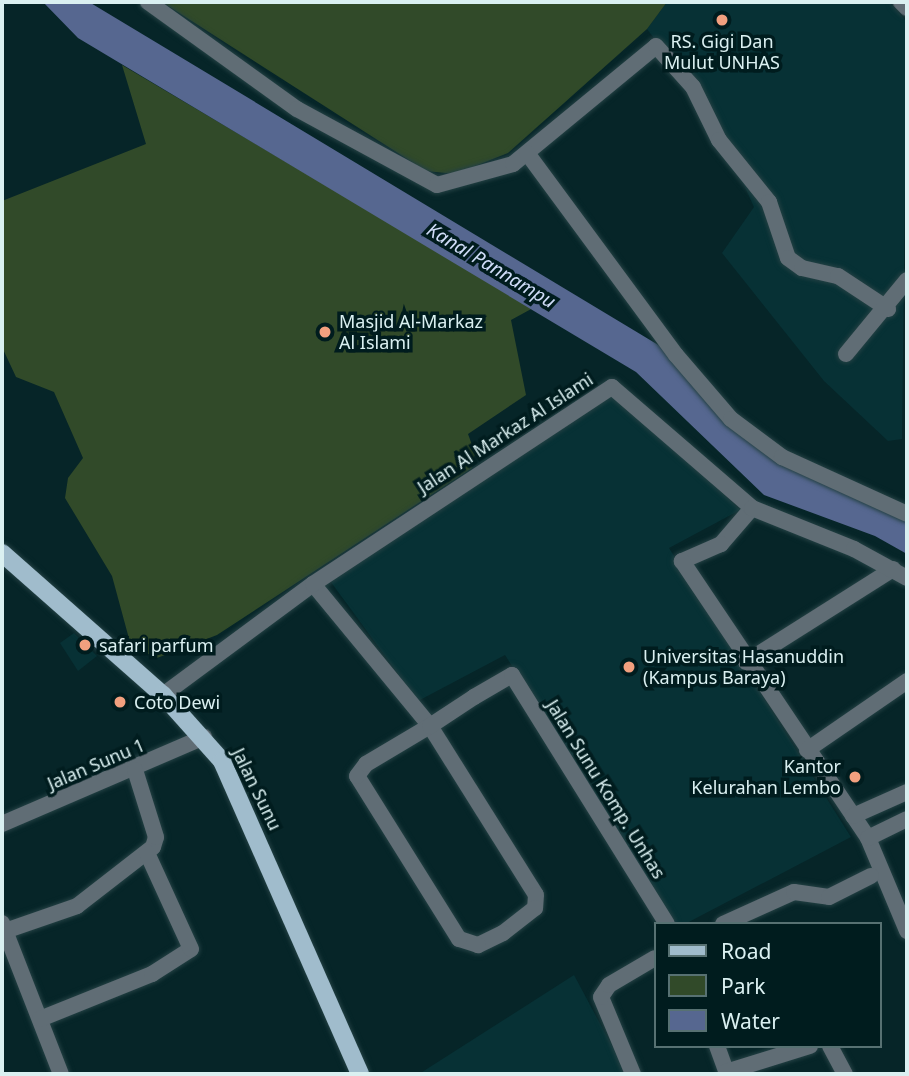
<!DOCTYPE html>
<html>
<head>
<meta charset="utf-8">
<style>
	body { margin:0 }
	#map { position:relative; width:909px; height:1076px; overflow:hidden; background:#062528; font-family:"Noto Sans",sans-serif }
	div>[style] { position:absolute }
	.built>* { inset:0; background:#073135 }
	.green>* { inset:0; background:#314a29 }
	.water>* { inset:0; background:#566790 }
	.roads { filter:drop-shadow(0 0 2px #244144) drop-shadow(0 0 2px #244144) }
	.minor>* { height:16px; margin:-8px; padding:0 8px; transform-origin:8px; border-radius:8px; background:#606d75 }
	.major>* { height:18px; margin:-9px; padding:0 9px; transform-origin:9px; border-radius:9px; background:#a0bccc }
	.dots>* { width:19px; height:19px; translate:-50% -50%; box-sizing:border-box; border:4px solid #001c1e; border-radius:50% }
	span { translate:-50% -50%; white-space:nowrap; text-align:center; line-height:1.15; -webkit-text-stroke:7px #001c1e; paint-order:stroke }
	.poi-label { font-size:18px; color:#daf0f1 }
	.left { translate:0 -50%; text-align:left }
	.right { translate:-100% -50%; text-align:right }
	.street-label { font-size:18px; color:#daf0f1 }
	.water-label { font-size:19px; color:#cfdcf7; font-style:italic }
	.frame { position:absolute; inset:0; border:4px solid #daf0f1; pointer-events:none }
	.legend { position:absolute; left:654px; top:922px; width:228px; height:126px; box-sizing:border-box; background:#001c1e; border:2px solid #577172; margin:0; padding:9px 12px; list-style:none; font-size:21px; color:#daf0f1 }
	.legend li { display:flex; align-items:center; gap:14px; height:35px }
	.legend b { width:35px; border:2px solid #577172 }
</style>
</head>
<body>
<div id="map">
	<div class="built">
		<div style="clip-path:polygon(667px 2px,889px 2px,907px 22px,902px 439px,888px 441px,824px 381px,722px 253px,754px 207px,711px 113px,647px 29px)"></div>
		<div style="clip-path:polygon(615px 392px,740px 510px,669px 548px,851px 837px,685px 924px,676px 924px,505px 655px,418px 701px,328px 578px)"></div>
		<div style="clip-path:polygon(74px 633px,97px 656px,78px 671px,60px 643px)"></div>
		<div style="clip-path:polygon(574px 975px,627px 1074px,419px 1074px)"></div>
	</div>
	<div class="green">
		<div style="clip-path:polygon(162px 2px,667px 2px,647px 29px,508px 153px,455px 174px,426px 171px)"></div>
		<div style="clip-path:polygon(122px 65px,533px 308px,511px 320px,526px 395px,468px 434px,475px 453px,472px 468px,217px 635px,157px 658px,131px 646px,112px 576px,65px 498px,68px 478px,83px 458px,54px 392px,16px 377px,2px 347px,2px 201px,146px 144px)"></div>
	</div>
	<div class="water">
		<div style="clip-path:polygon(43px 2px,89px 2px,660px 346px,751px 439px,907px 516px,907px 554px,875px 536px,764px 495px,636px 372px,78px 38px)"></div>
	</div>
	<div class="roads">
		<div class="minor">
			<div style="left:148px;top:2px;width:183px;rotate:35.7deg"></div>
			<div style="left:297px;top:109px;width:159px;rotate:28.5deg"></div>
			<div style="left:437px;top:185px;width:79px;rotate:-15.4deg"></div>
			<div style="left:513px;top:164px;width:185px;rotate:-39.5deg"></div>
			<div style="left:656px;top:46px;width:55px;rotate:47.9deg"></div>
			<div style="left:693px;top:87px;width:59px;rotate:63.9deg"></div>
			<div style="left:719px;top:140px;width:80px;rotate:51.1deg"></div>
			<div style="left:769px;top:202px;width:59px;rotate:71.3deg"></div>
			<div style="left:788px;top:258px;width:17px;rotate:36deg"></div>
			<div style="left:802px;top:268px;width:37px;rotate:13deg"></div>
			<div style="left:838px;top:276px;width:60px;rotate:33.4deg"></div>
			<div style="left:901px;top:2px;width:8px;rotate:45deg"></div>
			<div style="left:527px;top:153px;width:251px;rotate:53.6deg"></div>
			<div style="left:676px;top:355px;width:84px;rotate:49.3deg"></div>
			<div style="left:731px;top:419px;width:64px;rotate:36.7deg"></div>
			<div style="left:782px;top:457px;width:137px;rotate:24.5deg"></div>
			<div style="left:846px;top:354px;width:96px;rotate:-50.5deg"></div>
			<div style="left:752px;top:508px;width:48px;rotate:130.7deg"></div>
			<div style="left:721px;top:544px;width:43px;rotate:156.4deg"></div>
			<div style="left:682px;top:561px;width:334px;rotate:56.1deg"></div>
			<div style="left:868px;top:838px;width:101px;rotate:67.2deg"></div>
			<div style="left:313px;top:584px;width:184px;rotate:50.5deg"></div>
			<div style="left:430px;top:726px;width:199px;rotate:57.9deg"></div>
			<div style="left:536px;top:895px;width:13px;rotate:94deg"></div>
			<div style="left:535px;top:908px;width:41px;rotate:142deg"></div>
			<div style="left:503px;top:933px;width:28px;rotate:154deg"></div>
			<div style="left:478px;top:945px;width:20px;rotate:-162deg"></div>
			<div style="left:459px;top:939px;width:192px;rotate:-122deg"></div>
			<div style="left:357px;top:776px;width:15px;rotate:-53deg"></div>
			<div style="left:366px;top:764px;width:74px;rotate:-30.7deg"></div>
			<div style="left:430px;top:726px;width:53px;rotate:-33.4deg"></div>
			<div style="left:474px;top:697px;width:44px;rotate:-30.1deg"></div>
			<div style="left:512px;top:675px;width:293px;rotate:58.1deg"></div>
			<div style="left:746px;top:662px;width:174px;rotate:-32.3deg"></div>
			<div style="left:163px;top:695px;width:187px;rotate:-36.5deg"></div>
			<div style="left:313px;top:584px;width:358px;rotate:-33.4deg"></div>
			<div style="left:612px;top:387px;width:185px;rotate:40.8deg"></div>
			<div style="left:752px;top:508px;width:110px;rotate:21.9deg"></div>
			<div style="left:854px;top:549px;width:60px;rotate:28.7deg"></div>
			<div style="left:807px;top:750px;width:121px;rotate:-34.6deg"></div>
			<div style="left:853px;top:816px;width:59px;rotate:-24deg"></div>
			<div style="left:2px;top:824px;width:220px;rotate:-23.3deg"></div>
			<div style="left:868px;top:838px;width:43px;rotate:-26deg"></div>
			<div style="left:2px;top:923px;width:162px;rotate:68.7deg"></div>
			<div style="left:723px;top:924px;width:78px;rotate:-24.3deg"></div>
			<div style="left:794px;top:892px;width:35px;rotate:8deg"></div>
			<div style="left:829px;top:897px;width:47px;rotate:-26.6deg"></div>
			<div style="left:5px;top:931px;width:76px;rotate:-19.1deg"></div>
			<div style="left:77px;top:906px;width:96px;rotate:-37.8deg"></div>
			<div style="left:153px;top:847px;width:10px;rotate:-73deg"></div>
			<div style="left:156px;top:837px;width:70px;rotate:-107.4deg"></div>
			<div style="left:40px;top:1019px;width:121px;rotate:-21.9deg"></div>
			<div style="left:152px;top:974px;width:46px;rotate:-32.7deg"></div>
			<div style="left:191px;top:949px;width:106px;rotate:-114.6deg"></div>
			<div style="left:717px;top:1046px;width:30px;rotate:70deg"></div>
			<div style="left:830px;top:1046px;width:32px;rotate:62deg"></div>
			<div style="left:726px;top:1072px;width:88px;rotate:-17.2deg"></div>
			<div style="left:633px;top:1074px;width:83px;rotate:-112.6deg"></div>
			<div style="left:601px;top:997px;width:14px;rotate:-56deg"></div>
			<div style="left:609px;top:985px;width:53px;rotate:-30.4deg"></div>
		</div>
		<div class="major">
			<div style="left:2px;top:553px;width:215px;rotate:41.4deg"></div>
			<div style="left:163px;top:695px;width:89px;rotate:48.2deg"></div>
			<div style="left:222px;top:761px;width:342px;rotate:66.2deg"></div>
		</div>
	</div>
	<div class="dots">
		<div style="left:722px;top:20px;background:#f2a07f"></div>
		<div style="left:325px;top:332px;background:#f2a07f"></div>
		<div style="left:85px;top:645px;background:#f2a07f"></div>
		<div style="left:629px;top:667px;background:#f2a07f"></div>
		<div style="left:120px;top:702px;background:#f2a07f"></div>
		<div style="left:855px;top:777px;background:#f2a07f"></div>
	</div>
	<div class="poi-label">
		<span style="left:722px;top:52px">RS. Gigi Dan<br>Mulut UNHAS</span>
		<span class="left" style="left:339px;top:332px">Masjid Al-Markaz<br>Al Islami</span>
		<span class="left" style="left:99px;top:645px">safari parfum</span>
		<span class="left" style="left:643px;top:667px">Universitas Hasanuddin<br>(Kampus Baraya)</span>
		<span class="left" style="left:134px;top:702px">Coto Dewi</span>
		<span class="right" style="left:841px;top:777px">Kantor<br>Kelurahan Lembo</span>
	</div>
	<div class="street-label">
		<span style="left:505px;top:433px;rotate:-33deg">Jalan Al Markaz Al Islami</span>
		<span style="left:96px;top:764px;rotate:-23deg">Jalan Sunu 1</span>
		<span style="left:257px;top:789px;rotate:64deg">Jalan Sunu</span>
		<span style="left:606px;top:789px;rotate:58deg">Jalan Sunu Komp. Unhas</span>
	</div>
	<div class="water-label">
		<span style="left:491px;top:266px;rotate:31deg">Kanal Pannampu</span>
	</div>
	<div class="frame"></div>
	<ul class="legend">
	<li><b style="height:9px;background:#a0bccc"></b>Road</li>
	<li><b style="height:19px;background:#314a29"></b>Park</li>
	<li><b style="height:19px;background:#566790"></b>Water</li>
	</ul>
</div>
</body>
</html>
